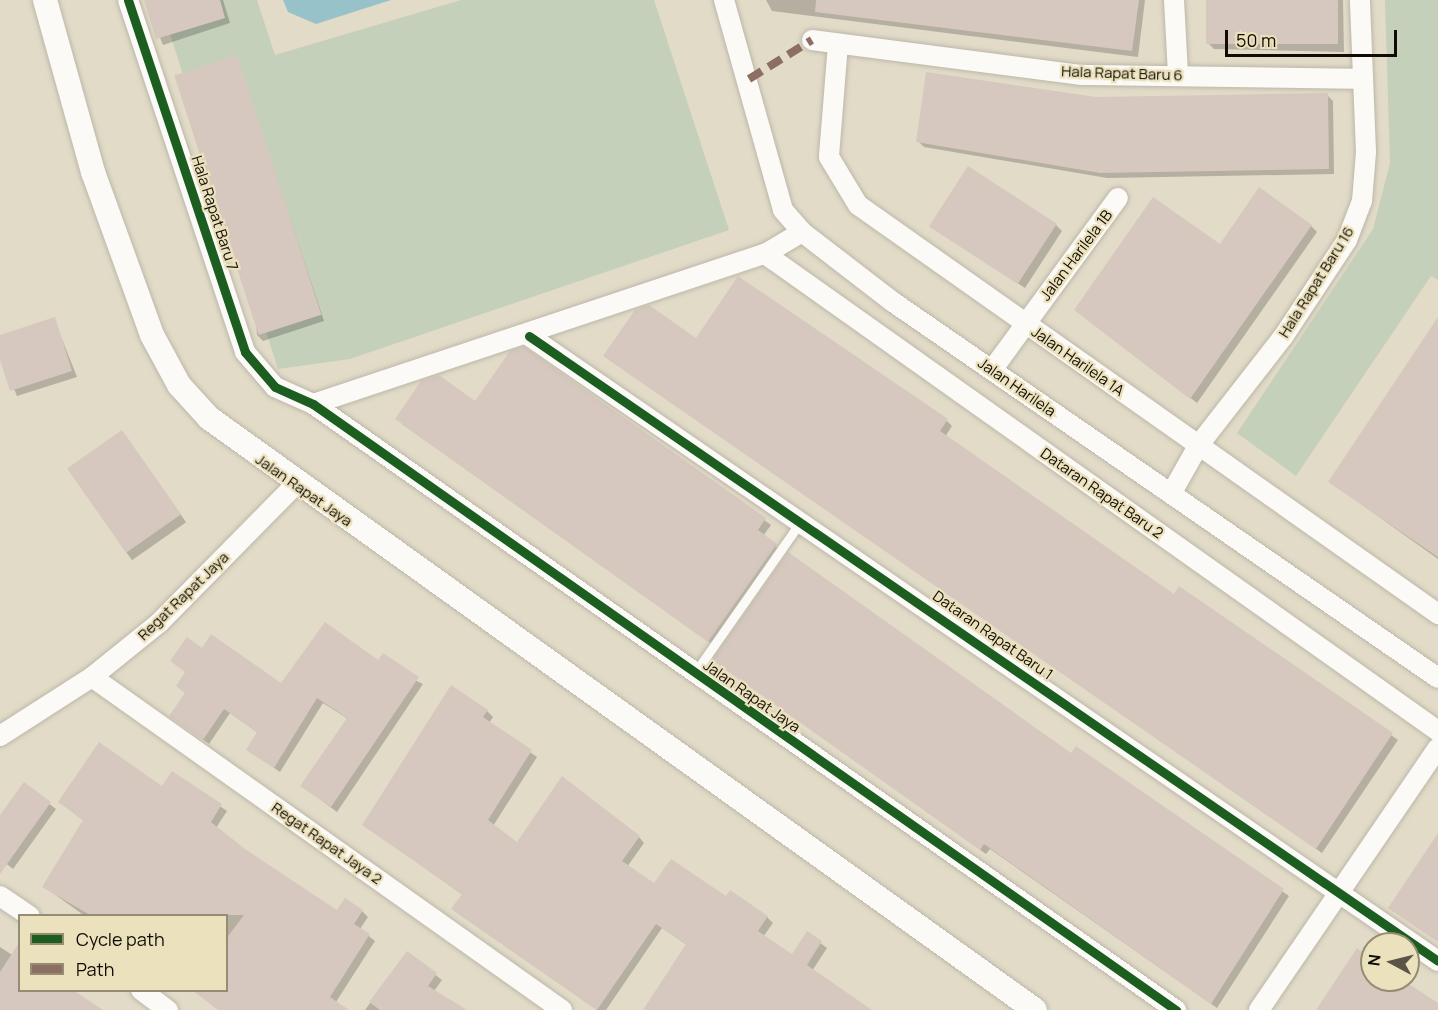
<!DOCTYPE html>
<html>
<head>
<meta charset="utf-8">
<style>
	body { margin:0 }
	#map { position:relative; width:1438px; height:1010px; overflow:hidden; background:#e2dbc8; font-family:Manrope,sans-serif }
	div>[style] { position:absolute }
	.green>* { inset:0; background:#c5d0bb }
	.water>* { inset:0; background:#98c2c9 }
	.shadow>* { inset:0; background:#0003; transform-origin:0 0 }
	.building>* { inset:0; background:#d6c8be; transform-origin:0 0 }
	.roads { filter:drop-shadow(0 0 2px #bcb7a8) drop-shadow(0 0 2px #bcb7a8) }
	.service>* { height:9px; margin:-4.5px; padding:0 4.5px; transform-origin:4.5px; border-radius:4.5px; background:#fbfaf7 }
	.minor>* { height:20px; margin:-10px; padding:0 10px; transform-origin:10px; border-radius:10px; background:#fbfaf7 }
	.tertiary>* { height:24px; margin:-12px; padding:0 12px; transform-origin:12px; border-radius:12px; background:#fbfaf7 }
	.quiet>* { height:8px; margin-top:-4px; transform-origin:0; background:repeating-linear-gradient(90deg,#8d6e63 0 15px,transparent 0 23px) }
	.cycleway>* { height:9px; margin:-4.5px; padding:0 4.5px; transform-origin:4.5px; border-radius:4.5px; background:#1b5e20 }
	span { translate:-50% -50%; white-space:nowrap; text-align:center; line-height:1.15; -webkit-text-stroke:4.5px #ece1bd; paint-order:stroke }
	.street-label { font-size:15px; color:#100c03 }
	.legend { position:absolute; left:18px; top:914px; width:210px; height:78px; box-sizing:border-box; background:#ece1bd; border:2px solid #948c73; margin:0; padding:8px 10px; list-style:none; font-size:18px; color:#100c03 }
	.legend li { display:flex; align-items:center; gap:12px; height:30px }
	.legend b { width:30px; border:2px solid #948c73 }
	.north { position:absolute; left:1360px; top:932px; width:60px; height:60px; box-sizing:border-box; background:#ece1bd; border:2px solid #948c73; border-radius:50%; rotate:277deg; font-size:16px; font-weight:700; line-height:24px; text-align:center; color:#100c03 }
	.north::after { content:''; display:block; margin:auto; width:21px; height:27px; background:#5a5448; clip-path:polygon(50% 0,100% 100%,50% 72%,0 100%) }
	.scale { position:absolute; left:1225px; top:30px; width:172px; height:27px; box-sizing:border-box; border:3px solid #100c03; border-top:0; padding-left:8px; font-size:18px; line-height:21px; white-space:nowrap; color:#100c03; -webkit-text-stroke:4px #ece1bd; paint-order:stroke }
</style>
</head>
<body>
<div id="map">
	<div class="green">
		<div style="clip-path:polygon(159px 0,257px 0,275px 55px,461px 0,654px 0,729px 230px,350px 359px,278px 369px)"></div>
		<div style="clip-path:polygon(1385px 0,1438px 0,1438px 280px,1431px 276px,1296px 476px,1237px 433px,1373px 229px,1390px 163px)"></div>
	</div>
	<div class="water">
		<div style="clip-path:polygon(283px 0,391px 0,316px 24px,288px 12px)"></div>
	</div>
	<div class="shadow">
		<div style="clip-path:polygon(145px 0,223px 0,230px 23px,163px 45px)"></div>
		<div style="clip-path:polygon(766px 0,1145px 0,1138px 57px,772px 11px)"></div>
		<div style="clip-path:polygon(1208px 0,1343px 0,1344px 52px,1214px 49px,1208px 43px)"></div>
		<div style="clip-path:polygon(236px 57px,324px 321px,263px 341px,257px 335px)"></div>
		<div style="clip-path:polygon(1327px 95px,1333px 101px,1334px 174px,1107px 178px,924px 147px,918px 141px,1096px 99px)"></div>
		<div style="clip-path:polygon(1056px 225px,1062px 231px,1025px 288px,931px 226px)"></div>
		<div style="clip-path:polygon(1311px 226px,1317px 232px,1197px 403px,1082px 315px,1220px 246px)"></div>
		<div style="clip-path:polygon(54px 319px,77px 377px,17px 396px,0 355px,0 337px)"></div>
		<div style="clip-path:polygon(1438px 320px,1438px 559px,1330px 482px)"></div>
		<div style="clip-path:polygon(523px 348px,771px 525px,763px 536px,781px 551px,715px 646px,402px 424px,475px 403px)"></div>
		<div style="clip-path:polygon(611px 361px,947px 421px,952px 426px,945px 437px,1174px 596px,1180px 588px,1398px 740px,1322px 853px)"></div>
		<div style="left:127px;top:438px;width:103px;height:66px;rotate:55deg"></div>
		<div style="clip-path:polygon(202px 650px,282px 685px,378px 663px,423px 684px,337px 812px,302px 786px,348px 719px,323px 703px,280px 772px,248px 750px,258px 733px,230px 713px,209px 744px,171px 716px,186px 694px,177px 686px)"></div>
		<div style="clip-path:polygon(720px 665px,1072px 755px,1076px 748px,1289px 896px,1217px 1008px,990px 849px,986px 854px)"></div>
		<div style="clip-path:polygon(452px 687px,487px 711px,493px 717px,489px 723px,537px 757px,493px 826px,518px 844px,639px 837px,644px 843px,627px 867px,655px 885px,726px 898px,767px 917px,773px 923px,763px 937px,792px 956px,807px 933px,827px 948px,812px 971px,870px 1010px,645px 1010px,687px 945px,662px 928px,606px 1010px,597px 1010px,459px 914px,453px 909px,463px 895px,364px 825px)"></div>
		<div style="clip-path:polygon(172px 773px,227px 811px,216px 828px,245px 850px,338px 912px,362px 911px,368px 917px,360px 929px,375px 941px,336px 1002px,347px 1010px,219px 1010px,194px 990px,226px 990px,226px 916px,85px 916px,43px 886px,84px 821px,60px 802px,163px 788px)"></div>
		<div style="clip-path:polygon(24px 785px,56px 809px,13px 869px,0 859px,0 817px)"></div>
		<div style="clip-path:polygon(0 947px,20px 960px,20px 990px,100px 1010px,0 1010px)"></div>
		<div style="clip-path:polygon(407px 953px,442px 980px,434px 991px,465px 1010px,365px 1010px)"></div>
	</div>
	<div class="building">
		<div style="clip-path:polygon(144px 0,220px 0,225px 18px,156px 39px)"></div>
		<div style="clip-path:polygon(816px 0,1139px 0,1132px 51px,815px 12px)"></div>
		<div style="left:1206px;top:0;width:132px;height:44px"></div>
		<div style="left:237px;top:55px;width:273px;height:66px;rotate:72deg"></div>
		<div style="clip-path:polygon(926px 72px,1096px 97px,1328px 93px,1329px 169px,1100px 173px,916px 142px)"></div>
		<div style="left:968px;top:166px;width:106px;height:72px;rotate:33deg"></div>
		<div style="clip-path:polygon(1259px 187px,1312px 225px,1190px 399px,1074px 310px,1153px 197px,1220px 244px)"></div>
		<div style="clip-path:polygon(738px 276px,948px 419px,940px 431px,1174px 594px,1179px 586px,1393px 733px,1316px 849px,603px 356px,635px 310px,649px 305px,696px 338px)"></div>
		<div style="clip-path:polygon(55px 317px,72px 371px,10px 391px,0 360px,0 335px)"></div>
		<div style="clip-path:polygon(1438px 317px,1438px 557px,1328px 482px)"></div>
		<div style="clip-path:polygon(524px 347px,766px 518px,758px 530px,777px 544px,708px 642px,395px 419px,421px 381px,439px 375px,475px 401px,510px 351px)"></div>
		<div style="left:122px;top:430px;width:103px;height:67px;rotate:55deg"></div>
		<div style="clip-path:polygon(788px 552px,1071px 753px,1076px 746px,1284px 889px,1211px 1004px,984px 844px,980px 850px,712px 660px)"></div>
		<div style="clip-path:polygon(325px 622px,378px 660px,383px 653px,419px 677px,331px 807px,300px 786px,347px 718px,317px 698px,274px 768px,246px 750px,257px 732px,224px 709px,203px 740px,169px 716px,185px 693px,176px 686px,185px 672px,170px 661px,187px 637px,202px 648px,211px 634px,281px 683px)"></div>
		<div style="clip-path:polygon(451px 685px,488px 710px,483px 717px,532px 750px,488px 820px,517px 842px,562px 776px,640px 836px,622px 861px,654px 883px,671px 859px,726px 896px,730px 890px,768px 916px,758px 931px,792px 954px,807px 931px,822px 941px,807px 965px,872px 1010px,643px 1010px,686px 944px,656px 924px,597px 1010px,451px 909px,462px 894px,362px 825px)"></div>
		<div style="clip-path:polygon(99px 742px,162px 786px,172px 771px,222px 804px,211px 822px,245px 849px,337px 910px,345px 898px,363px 910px,354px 924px,370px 934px,330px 997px,349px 1010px,218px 1010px,192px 990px,226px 990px,226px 939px,244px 915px,90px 915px,42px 887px,83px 820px,58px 802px)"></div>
		<div style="clip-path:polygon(24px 782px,51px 802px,0 874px,0 815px)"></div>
		<div style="clip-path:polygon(1438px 833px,1438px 942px,1388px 908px)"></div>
		<div style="clip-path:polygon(20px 941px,20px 990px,73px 990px,103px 1010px,0 1010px,0 972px)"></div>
		<div style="clip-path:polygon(1357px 948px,1372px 959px,1372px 980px,1403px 980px,1438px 1003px,1438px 1010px,1316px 1010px)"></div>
		<div style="clip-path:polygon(407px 951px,437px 973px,428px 986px,467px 1010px,380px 1010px,369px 1002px)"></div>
	</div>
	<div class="roads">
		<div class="service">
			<div style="left:694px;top:674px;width:187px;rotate:-55deg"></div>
		</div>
		<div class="minor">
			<div style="left:128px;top:0;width:371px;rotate:71.6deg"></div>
			<div style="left:245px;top:352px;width:46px;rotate:49.4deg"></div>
			<div style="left:275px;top:387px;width:42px;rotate:24.1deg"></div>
			<div style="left:313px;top:404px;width:1055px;rotate:35.08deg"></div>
			<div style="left:724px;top:0;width:218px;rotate:74.3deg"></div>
			<div style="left:783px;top:210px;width:29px;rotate:49deg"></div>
			<div style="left:802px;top:232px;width:115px;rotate:37.6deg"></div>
			<div style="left:893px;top:302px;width:662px;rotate:34.6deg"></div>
			<div style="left:1174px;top:0;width:75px;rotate:86.9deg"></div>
			<div style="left:812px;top:40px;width:272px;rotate:7.4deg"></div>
			<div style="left:1082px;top:75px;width:280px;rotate:0.8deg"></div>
			<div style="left:838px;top:44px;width:113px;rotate:94.6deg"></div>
			<div style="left:829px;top:157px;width:56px;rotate:58.9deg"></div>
			<div style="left:858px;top:205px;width:710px;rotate:35.19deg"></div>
			<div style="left:765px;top:254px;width:825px;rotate:35.33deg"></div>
			<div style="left:529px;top:336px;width:1103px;rotate:34.51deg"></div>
			<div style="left:992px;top:370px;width:213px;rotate:-53.8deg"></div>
			<div style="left:313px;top:404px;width:476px;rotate:-18.4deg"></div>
			<div style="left:765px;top:254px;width:43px;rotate:-30.7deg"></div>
			<div style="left:1171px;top:494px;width:55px;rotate:-60.6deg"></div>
			<div style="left:1198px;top:446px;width:138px;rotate:-52.1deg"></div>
			<div style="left:1283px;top:337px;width:116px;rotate:-56.6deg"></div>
			<div style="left:1347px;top:240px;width:42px;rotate:-69deg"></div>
			<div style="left:1362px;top:201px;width:49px;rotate:-85.3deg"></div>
			<div style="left:1366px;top:152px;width:152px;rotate:-92.3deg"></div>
			<div style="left:92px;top:677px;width:576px;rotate:35.32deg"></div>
			<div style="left:0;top:736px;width:109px;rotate:-32.7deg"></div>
			<div style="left:92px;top:677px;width:86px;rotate:-38.9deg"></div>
			<div style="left:159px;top:623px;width:195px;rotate:-45.4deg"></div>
			<div style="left:0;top:896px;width:36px;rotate:34deg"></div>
			<div style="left:141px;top:990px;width:34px;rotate:37deg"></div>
			<div style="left:1259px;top:1010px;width:317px;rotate:-55.7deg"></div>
		</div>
		<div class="tertiary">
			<div style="left:45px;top:0;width:179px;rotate:74.4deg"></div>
			<div style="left:93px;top:172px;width:173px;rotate:70.1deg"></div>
			<div style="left:152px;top:335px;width:57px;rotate:61.6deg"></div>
			<div style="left:179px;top:385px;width:45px;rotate:47.7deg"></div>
			<div style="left:209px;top:418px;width:1016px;rotate:35.63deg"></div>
		</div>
	</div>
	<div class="quiet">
		<div style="left:749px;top:79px;width:74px;rotate:-31.8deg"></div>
	</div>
	<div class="cycleway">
		<div style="left:128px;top:0;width:371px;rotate:71.6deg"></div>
		<div style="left:245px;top:352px;width:46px;rotate:49.4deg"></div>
		<div style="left:275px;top:387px;width:42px;rotate:24.1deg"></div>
		<div style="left:313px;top:404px;width:1055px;rotate:35.08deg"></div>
		<div style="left:529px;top:336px;width:1103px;rotate:34.51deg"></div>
	</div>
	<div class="street-label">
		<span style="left:1122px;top:73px;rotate:2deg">Hala Rapat Baru 6</span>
		<span style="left:215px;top:213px;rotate:72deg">Hala Rapat Baru 7</span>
		<span style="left:1076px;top:255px;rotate:-53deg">Jalan Harilela 1B</span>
		<span style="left:1316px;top:282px;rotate:-58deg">Hala Rapat Baru 16</span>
		<span style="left:1078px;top:361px;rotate:35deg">Jalan Harilela 1A</span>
		<span style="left:1017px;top:387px;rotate:35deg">Jalan Harilela</span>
		<span style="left:304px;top:490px;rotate:35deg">Jalan Rapat Jaya</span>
		<span style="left:1102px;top:493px;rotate:35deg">Dataran Rapat Baru 2</span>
		<span style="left:183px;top:596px;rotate:-44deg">Regat Rapat Jaya</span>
		<span style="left:993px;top:635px;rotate:35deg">Dataran Rapat Baru 1</span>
		<span style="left:752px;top:696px;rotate:35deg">Jalan Rapat Jaya</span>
		<span style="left:327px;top:843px;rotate:35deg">Regat Rapat Jaya 2</span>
	</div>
	<ul class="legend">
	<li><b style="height:8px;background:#1b5e20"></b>Cycle path</li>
	<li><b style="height:8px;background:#8d6e63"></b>Path</li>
	</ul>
	<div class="north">N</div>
	<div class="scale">50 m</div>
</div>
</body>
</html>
